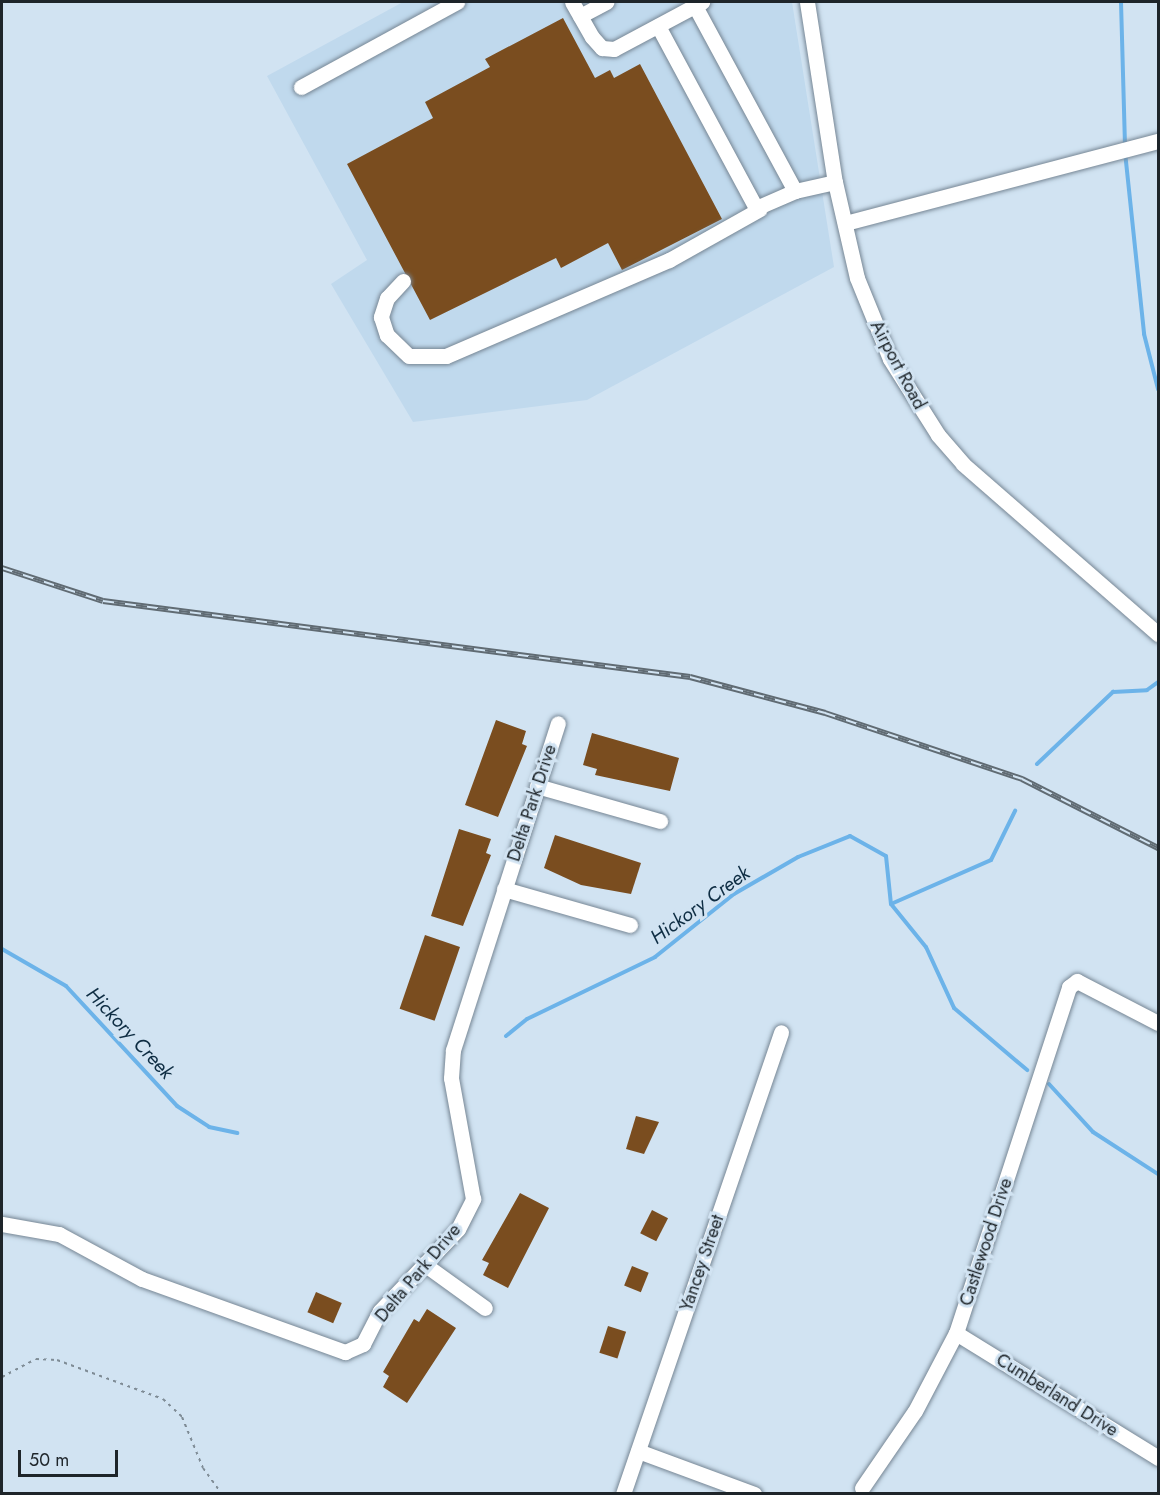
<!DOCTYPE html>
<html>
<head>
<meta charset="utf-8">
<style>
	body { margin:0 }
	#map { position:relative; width:1160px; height:1495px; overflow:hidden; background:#d1e3f2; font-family:Jost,sans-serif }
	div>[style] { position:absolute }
	.built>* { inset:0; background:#c0d9ed }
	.stream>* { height:4px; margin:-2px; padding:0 2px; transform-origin:2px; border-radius:2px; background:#6cb3e9 }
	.building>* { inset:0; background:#7a4d1f; transform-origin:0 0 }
	.path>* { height:2px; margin-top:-1px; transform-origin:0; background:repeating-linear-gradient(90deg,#7f8c96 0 3px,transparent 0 7.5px) }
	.roads { filter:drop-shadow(0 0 2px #768694) drop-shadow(0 0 2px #768694) }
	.minor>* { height:15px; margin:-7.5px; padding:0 7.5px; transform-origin:7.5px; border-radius:7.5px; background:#fff }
	.rail>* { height:6px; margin-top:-3px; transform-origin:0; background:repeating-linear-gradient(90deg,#d1e3f2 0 11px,#606b73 0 22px); box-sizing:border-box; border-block:2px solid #606b73 }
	span { translate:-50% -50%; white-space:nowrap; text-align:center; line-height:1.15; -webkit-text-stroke:6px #d1e3f2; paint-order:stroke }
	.street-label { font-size:18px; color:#1e252a }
	.water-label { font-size:20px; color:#0e2d43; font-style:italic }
	.frame { position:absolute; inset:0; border:3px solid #1e252a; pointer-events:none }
	.scale { position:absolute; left:18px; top:1450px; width:100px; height:27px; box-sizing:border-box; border:3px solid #1e252a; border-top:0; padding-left:8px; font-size:18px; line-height:21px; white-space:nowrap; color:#1e252a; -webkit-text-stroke:4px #d1e3f2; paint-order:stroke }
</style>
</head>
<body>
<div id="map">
	<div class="built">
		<div style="clip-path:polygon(403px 2px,792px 2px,834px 267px,587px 400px,413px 422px,331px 284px,367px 260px,267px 76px)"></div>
	</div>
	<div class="stream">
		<div style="left:1121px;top:2px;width:143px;rotate:88.4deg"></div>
		<div style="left:1125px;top:152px;width:183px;rotate:84deg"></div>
		<div style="left:1144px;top:334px;width:57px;rotate:75.7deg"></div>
		<div style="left:1037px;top:764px;width:105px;rotate:-43.5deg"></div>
		<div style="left:1113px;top:692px;width:34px;rotate:-3deg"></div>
		<div style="left:1147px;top:690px;width:14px;rotate:-36deg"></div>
		<div style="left:891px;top:904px;width:109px;rotate:-23.7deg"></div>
		<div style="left:991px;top:860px;width:55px;rotate:-63.9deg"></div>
		<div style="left:2px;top:949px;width:74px;rotate:30deg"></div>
		<div style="left:66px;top:986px;width:163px;rotate:47.2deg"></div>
		<div style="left:177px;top:1106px;width:38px;rotate:33deg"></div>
		<div style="left:209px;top:1127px;width:29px;rotate:12deg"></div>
		<div style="left:506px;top:1036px;width:27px;rotate:-39deg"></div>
		<div style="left:527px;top:1019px;width:142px;rotate:-25.8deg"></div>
		<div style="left:655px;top:957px;width:101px;rotate:-38.6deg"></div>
		<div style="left:734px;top:894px;width:74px;rotate:-30deg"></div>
		<div style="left:798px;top:857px;width:56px;rotate:-22deg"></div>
		<div style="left:850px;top:836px;width:41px;rotate:29.1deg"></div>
		<div style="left:886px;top:856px;width:48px;rotate:84.1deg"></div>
		<div style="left:891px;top:904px;width:55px;rotate:50.9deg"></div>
		<div style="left:926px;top:947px;width:67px;rotate:65.3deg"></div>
		<div style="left:954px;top:1008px;width:96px;rotate:40.3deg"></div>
		<div style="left:1049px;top:1084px;width:65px;rotate:47.5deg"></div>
		<div style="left:1093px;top:1132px;width:77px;rotate:32.9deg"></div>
	</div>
	<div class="building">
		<div style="clip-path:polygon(563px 18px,595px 78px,610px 70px,614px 78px,640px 64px,722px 219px,622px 270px,608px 243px,561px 268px,556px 258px,430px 320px,347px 164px,433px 118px,425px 102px,490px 67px,485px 59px)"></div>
		<div style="clip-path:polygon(496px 720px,526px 731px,522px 744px,527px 746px,498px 817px,465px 805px)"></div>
		<div style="clip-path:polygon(592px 733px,679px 758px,670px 791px,595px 775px,597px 769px,583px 765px)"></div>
		<div style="clip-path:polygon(459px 829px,491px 839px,486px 853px,491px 855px,463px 926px,431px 916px)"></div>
		<div style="clip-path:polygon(555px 835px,641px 863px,631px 894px,581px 885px,544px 868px)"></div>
		<div style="left:425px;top:935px;width:37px;height:78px;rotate:19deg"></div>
		<div style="clip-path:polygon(636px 1116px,659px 1122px,644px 1154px,626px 1149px)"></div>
		<div style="clip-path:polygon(520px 1193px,549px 1208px,508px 1288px,483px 1275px,489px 1263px,482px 1260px)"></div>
		<div style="left:652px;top:1210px;width:18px;height:26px;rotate:27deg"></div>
		<div style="left:632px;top:1266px;width:18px;height:21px;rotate:22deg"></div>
		<div style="left:316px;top:1292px;width:28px;height:22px;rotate:23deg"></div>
		<div style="clip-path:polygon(427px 1309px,456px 1328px,407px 1403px,383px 1387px,389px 1376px,383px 1372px,414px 1319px,419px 1322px)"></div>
		<div style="left:608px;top:1326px;width:19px;height:28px;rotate:18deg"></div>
	</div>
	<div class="path">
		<div style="left:2px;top:1377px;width:38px;rotate:-28deg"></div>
		<div style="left:36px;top:1359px;width:21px;rotate:3deg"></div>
		<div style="left:57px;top:1360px;width:113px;rotate:20.2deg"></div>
		<div style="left:163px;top:1399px;width:26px;rotate:43deg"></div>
		<div style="left:182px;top:1417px;width:55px;rotate:67.6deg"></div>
		<div style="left:203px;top:1468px;width:32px;rotate:54deg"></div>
	</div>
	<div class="roads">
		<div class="minor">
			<div style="left:572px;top:2px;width:40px;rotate:60.3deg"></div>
			<div style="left:592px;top:37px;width:15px;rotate:48deg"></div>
			<div style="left:602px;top:48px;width:12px;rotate:5deg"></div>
			<div style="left:614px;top:49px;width:100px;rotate:-28.1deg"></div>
			<div style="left:807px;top:2px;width:182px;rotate:81.2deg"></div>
			<div style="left:835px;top:182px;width:98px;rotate:77.1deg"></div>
			<div style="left:857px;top:278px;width:87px;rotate:67.8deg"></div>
			<div style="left:890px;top:359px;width:90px;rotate:57.7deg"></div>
			<div style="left:938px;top:435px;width:38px;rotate:49deg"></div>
			<div style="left:963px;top:464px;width:259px;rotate:41.1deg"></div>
			<div style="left:580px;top:16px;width:30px;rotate:-28deg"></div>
			<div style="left:658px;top:26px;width:207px;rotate:61.7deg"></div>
			<div style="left:756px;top:208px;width:43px;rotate:-23.6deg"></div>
			<div style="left:795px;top:191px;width:215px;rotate:-118.4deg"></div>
			<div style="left:301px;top:87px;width:178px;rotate:-28.6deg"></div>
			<div style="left:795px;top:191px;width:41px;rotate:-12.7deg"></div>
			<div style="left:845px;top:223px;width:324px;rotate:-14.7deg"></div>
			<div style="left:403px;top:281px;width:23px;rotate:133deg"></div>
			<div style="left:387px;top:298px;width:20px;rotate:108deg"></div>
			<div style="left:381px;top:317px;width:19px;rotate:72deg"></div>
			<div style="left:387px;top:335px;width:30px;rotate:44deg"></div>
			<div style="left:409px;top:356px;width:37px"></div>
			<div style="left:446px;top:356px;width:243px;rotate:-23.3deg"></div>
			<div style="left:669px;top:260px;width:104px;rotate:-29.3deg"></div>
			<div style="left:537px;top:786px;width:128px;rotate:15.9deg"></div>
			<div style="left:504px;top:889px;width:131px;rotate:15.9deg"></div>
			<div style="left:2px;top:1224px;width:58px;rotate:10deg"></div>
			<div style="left:59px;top:1234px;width:94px;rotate:28.5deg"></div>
			<div style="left:142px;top:1279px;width:216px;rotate:19.8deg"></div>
			<div style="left:345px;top:1352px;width:20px;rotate:-24deg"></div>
			<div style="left:363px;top:1344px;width:37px;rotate:-63deg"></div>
			<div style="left:380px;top:1311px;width:113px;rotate:-46.4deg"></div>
			<div style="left:458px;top:1229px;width:34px;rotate:-63deg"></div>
			<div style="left:473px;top:1199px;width:123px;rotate:-100.3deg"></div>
			<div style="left:451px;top:1078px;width:28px;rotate:-86deg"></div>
			<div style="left:453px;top:1050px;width:343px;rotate:-72.2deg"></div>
			<div style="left:424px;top:1264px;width:75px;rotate:35.8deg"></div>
			<div style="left:956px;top:1333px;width:238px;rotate:31.7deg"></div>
			<div style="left:638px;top:1451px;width:124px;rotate:20.3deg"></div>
			<div style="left:862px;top:1488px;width:93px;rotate:-55.5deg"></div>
			<div style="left:915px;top:1411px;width:88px;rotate:-62.3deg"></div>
			<div style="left:956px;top:1333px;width:364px;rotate:-71.9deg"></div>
			<div style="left:1069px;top:987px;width:10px;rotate:-37deg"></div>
			<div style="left:1077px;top:981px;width:91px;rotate:27.4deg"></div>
			<div style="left:623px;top:1494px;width:488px;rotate:-71.1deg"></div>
		</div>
	</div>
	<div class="rail">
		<div style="left:2px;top:568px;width:106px;rotate:18.1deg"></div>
		<div style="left:103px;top:601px;width:592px;rotate:7.38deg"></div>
		<div style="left:690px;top:677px;width:140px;rotate:14.9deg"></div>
		<div style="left:825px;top:713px;width:208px;rotate:18.5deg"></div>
		<div style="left:1022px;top:779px;width:153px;rotate:26.9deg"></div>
	</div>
	<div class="street-label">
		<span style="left:898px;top:365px;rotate:62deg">Airport Road</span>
		<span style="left:532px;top:803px;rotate:-72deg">Delta Park Drive</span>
		<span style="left:986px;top:1242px;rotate:-72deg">Castlewood Drive</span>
		<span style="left:702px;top:1263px;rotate:-71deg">Yancey Street</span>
		<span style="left:418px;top:1273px;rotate:-50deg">Delta Park Drive</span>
		<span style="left:1057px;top:1395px;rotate:32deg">Cumberland Drive</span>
	</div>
	<div class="water-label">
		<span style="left:700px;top:905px;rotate:-36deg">Hickory Creek</span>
		<span style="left:130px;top:1033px;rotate:47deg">Hickory Creek</span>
	</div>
	<div class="frame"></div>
	<div class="scale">50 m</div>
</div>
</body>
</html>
